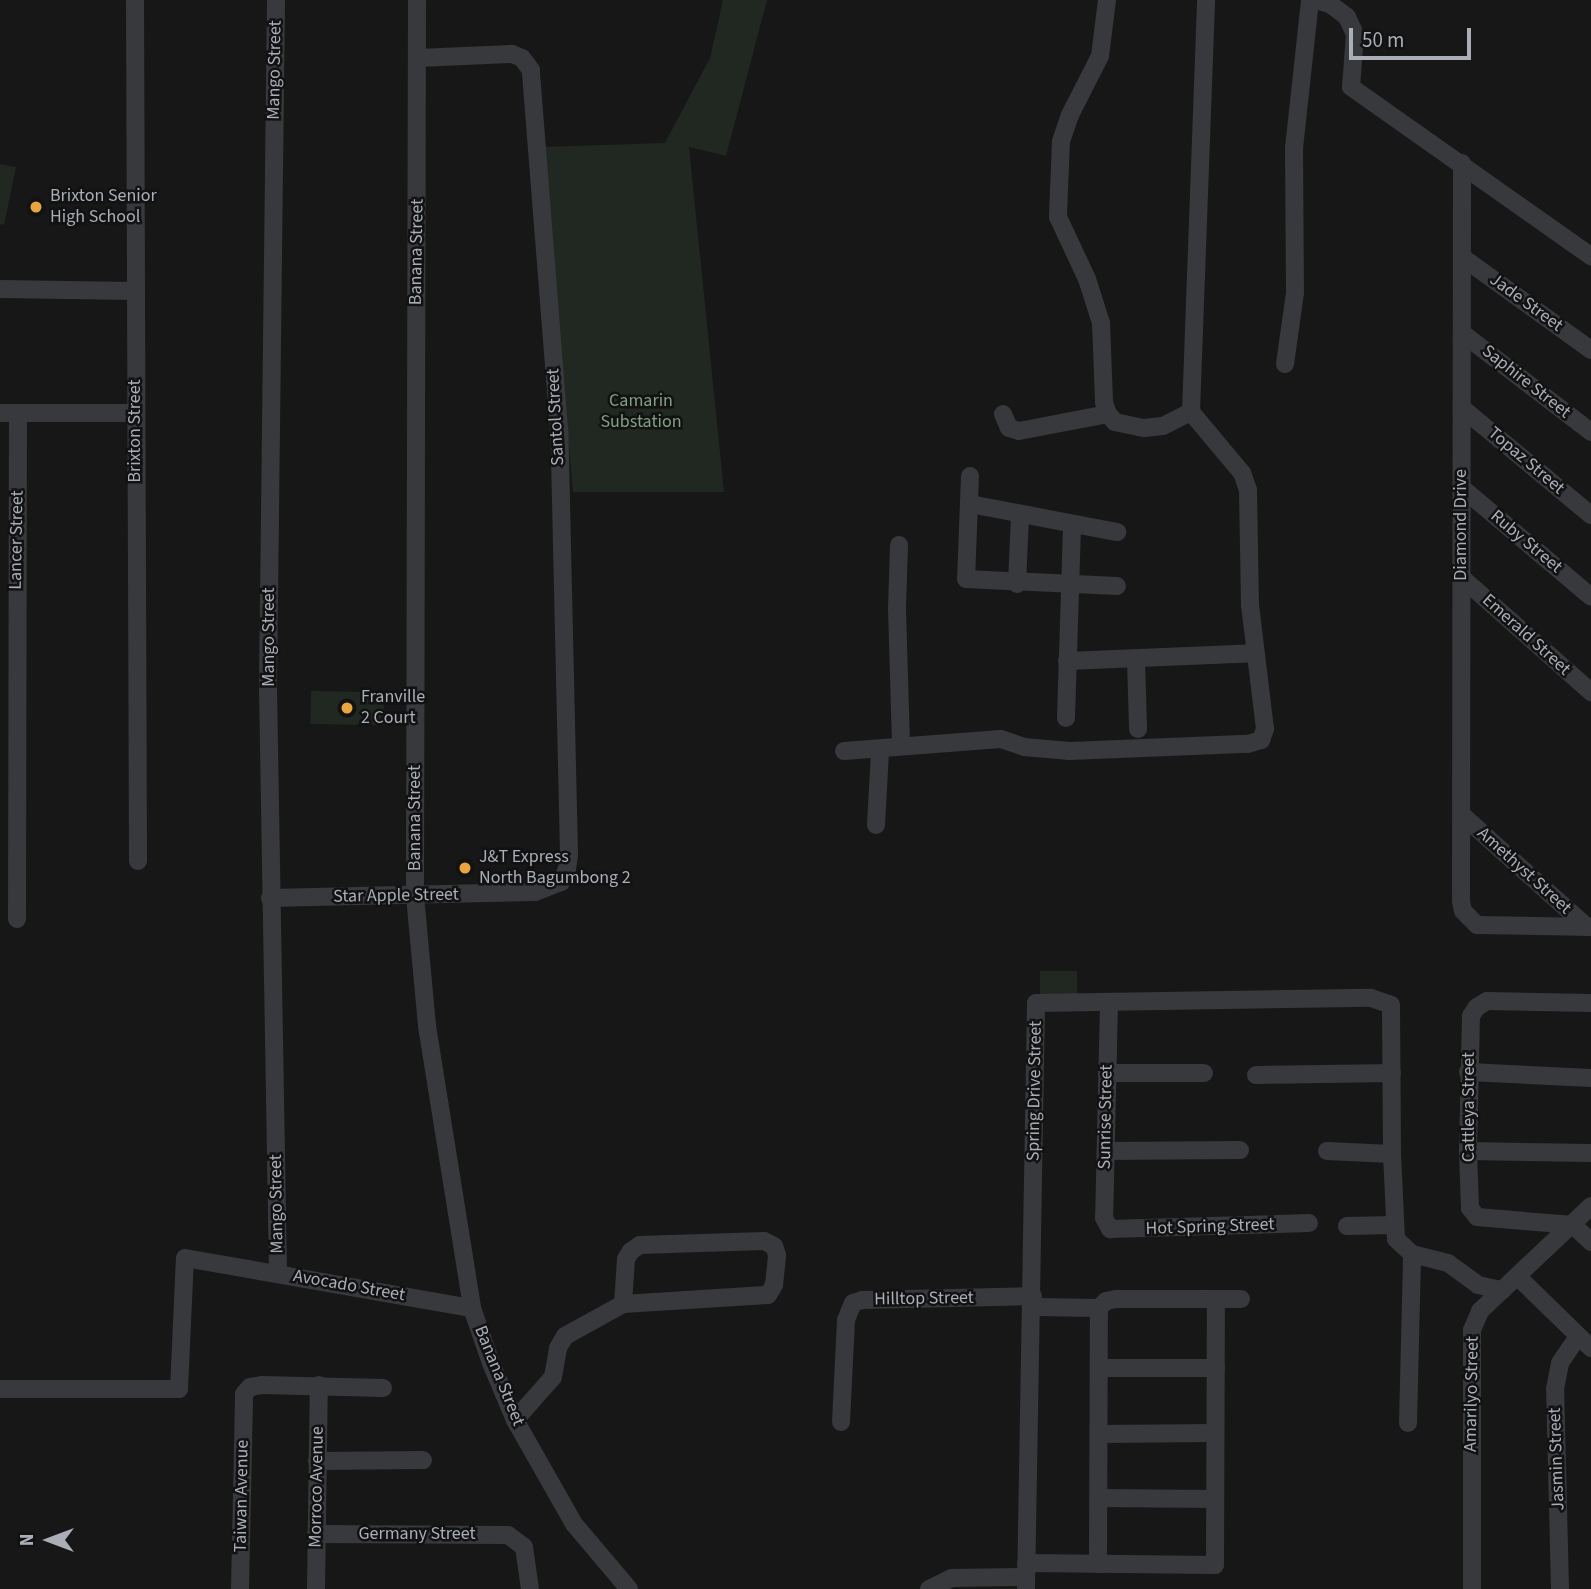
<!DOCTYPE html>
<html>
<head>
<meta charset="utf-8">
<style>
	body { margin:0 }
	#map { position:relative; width:1591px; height:1589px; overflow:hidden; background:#171718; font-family:"Source Sans 3",sans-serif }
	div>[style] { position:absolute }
	.green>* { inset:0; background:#212821; transform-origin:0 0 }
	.minor>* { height:18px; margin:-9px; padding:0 9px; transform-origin:9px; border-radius:9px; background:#38393d }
	.dots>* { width:19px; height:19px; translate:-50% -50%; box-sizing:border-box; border:4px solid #121213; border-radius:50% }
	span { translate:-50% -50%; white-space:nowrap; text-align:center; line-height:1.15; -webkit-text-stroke:5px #121213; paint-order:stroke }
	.street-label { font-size:18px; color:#a9aeb7 }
	.poi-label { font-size:18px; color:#a9aeb7 }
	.left { translate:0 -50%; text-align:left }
	.park-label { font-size:18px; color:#82a182 }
	.north { position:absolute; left:14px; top:1505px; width:70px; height:70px; -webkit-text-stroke:5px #121213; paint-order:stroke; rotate:270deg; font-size:19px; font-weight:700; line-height:28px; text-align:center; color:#a9aeb7 }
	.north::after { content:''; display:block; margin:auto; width:24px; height:32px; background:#a9aeb7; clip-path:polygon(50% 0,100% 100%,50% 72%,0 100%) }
	.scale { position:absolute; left:1349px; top:28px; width:122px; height:32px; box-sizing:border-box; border:4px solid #a9aeb7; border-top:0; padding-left:9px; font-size:21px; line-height:24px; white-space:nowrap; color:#a9aeb7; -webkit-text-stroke:5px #121213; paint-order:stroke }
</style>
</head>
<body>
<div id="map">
	<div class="green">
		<div style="clip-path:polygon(723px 0,767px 0,726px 156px,689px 147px,724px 492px,573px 492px,541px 147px,665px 143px,710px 58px)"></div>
		<div style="clip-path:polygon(0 164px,16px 167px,4px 225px,0 224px)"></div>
		<div style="left:311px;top:691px;width:73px;height:33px;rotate:1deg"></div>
		<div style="left:1077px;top:971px;width:26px;height:37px;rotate:90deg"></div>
	</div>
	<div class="minor">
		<div style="left:135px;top:0;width:861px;rotate:89.8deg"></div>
		<div style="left:276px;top:0;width:688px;rotate:90.67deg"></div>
		<div style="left:268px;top:688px;width:585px;rotate:89.02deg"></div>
		<div style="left:417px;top:0;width:896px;rotate:90.13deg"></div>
		<div style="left:415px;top:896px;width:131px;rotate:84.7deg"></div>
		<div style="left:427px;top:1026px;width:286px;rotate:80.9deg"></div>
		<div style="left:472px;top:1308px;width:58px;rotate:70.9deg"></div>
		<div style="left:491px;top:1363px;width:62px;rotate:67.2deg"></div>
		<div style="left:515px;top:1420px;width:120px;rotate:60.4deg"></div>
		<div style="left:574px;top:1524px;width:85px;rotate:49.8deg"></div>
		<div style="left:1107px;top:0;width:56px;rotate:97.1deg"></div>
		<div style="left:1100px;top:56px;width:66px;rotate:117deg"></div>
		<div style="left:1070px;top:115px;width:28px;rotate:109deg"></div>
		<div style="left:1061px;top:141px;width:76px;rotate:92.3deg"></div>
		<div style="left:1058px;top:217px;width:68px;rotate:64.9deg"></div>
		<div style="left:1087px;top:279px;width:46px;rotate:72.3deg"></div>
		<div style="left:1101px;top:323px;width:79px;rotate:87.8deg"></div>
		<div style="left:1104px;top:402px;width:13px;rotate:72deg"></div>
		<div style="left:1108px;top:414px;width:11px;rotate:49deg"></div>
		<div style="left:1115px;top:422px;width:30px;rotate:12deg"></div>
		<div style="left:1144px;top:428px;width:19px;rotate:-6deg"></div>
		<div style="left:1163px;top:426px;width:31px;rotate:-27deg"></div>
		<div style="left:1315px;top:0;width:16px;rotate:15deg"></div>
		<div style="left:1330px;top:4px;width:21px;rotate:37deg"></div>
		<div style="left:1347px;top:17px;width:19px;rotate:65deg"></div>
		<div style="left:1355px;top:34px;width:53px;rotate:94.3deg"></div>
		<div style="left:1351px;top:87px;width:294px;rotate:35.2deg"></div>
		<div style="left:1462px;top:163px;width:738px;rotate:90.08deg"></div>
		<div style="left:1461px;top:901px;width:10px;rotate:79deg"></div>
		<div style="left:1463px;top:911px;width:20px;rotate:45deg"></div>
		<div style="left:1477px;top:925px;width:114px;rotate:1deg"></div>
		<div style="left:1462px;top:257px;width:159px;rotate:35.8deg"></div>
		<div style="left:0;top:289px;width:135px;rotate:0.8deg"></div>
		<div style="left:1462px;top:333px;width:163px;rotate:37.5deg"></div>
		<div style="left:1285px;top:364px;width:72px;rotate:-82deg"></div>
		<div style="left:1295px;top:293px;width:145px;rotate:-90.4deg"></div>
		<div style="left:1294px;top:148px;width:149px;rotate:-83.8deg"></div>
		<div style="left:1462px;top:408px;width:168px;rotate:39.7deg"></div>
		<div style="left:0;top:413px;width:135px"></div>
		<div style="left:1003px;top:414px;width:15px;rotate:67deg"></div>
		<div style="left:1009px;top:428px;width:10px;rotate:17deg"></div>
		<div style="left:1019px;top:431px;width:91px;rotate:-10.8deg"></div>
		<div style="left:970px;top:476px;width:103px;rotate:92.2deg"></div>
		<div style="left:966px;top:579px;width:151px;rotate:2.7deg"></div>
		<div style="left:1461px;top:487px;width:170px;rotate:40.2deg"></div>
		<div style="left:970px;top:504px;width:150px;rotate:10.8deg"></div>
		<div style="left:899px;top:545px;width:64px;rotate:91.8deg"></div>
		<div style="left:897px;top:609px;width:137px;rotate:88.3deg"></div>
		<div style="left:1461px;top:577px;width:174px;rotate:41.5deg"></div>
		<div style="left:1017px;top:584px;width:69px;rotate:-87.5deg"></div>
		<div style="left:1136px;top:660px;width:69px;rotate:88.3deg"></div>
		<div style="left:1067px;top:661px;width:187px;rotate:-2.4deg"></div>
		<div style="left:1066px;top:718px;width:193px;rotate:-88.2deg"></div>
		<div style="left:844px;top:751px;width:157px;rotate:-4.4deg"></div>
		<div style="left:1001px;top:739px;width:24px;rotate:19deg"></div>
		<div style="left:1024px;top:747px;width:46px;rotate:5deg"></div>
		<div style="left:1070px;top:751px;width:178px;rotate:-2.3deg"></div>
		<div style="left:1248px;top:744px;width:14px;rotate:-17deg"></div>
		<div style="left:1261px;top:740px;width:12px;rotate:-70deg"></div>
		<div style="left:1265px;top:729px;width:125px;rotate:-96.9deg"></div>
		<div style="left:1250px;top:605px;width:115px;rotate:-91deg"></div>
		<div style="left:1248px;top:490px;width:18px;rotate:-109deg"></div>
		<div style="left:1242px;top:473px;width:80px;rotate:-129.9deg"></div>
		<div style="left:1191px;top:412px;width:412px;rotate:-87.9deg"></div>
		<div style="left:1461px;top:814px;width:169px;rotate:41.9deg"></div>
		<div style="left:876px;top:825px;width:75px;rotate:-86.9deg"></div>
		<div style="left:270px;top:898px;width:265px;rotate:-1.3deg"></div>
		<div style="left:535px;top:892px;width:28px;rotate:-21deg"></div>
		<div style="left:561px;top:882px;width:14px;rotate:-65deg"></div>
		<div style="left:567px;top:869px;width:15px;rotate:-82deg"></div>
		<div style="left:569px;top:854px;width:425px;rotate:-91.3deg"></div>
		<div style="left:559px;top:429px;width:360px;rotate:-94.5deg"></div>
		<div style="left:531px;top:70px;width:15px;rotate:-127deg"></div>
		<div style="left:522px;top:58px;width:11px;rotate:-158deg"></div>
		<div style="left:512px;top:54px;width:94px;rotate:177.6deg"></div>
		<div style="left:17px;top:919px;width:506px;rotate:-89.89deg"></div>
		<div style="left:1109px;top:1003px;width:215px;rotate:91.3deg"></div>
		<div style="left:1104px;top:1218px;width:13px;rotate:61deg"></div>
		<div style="left:1110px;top:1229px;width:199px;rotate:-1.7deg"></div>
		<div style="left:1591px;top:1003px;width:104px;rotate:-178.9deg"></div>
		<div style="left:1487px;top:1001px;width:12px;rotate:149deg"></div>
		<div style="left:1477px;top:1007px;width:11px;rotate:124deg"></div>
		<div style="left:1471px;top:1016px;width:135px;rotate:91.3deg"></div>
		<div style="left:1468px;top:1151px;width:57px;rotate:88deg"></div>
		<div style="left:1470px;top:1208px;width:11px;rotate:52deg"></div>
		<div style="left:1477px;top:1217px;width:96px;rotate:4.8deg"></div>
		<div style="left:1573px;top:1225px;width:25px;rotate:43deg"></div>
		<div style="left:1468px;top:1072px;width:123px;rotate:2.8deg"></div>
		<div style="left:1107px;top:1073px;width:97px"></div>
		<div style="left:1256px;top:1075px;width:136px;rotate:-0.8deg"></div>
		<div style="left:1106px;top:1151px;width:134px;rotate:-0.4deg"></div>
		<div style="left:1327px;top:1151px;width:65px;rotate:2.6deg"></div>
		<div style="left:1468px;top:1151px;width:123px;rotate:0.9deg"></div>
		<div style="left:1347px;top:1226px;width:47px;rotate:-1.2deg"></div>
		<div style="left:1518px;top:1277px;width:102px;rotate:44.2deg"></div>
		<div style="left:1032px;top:1307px;width:67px;rotate:0.9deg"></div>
		<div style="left:1099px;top:1308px;width:10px;rotate:-45deg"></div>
		<div style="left:1106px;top:1301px;width:10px;rotate:-11deg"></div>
		<div style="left:1116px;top:1299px;width:125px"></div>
		<div style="left:1099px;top:1368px;width:117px"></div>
		<div style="left:0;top:1389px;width:179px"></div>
		<div style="left:179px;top:1389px;width:131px;rotate:-87.4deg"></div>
		<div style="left:185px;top:1258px;width:291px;rotate:9.9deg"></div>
		<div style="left:515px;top:1420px;width:57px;rotate:-48.5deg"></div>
		<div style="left:553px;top:1377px;width:29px;rotate:-80deg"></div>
		<div style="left:558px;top:1348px;width:14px;rotate:-60deg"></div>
		<div style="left:565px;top:1336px;width:66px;rotate:-28.9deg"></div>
		<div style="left:623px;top:1304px;width:145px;rotate:-3.6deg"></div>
		<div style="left:768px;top:1295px;width:12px;rotate:-59deg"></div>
		<div style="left:774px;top:1285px;width:30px;rotate:-84deg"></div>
		<div style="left:777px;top:1255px;width:9px;rotate:-108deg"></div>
		<div style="left:774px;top:1246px;width:11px;rotate:-153deg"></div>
		<div style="left:764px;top:1241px;width:124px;rotate:178.2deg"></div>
		<div style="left:640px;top:1245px;width:11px;rotate:146deg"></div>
		<div style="left:631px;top:1251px;width:9px;rotate:122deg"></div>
		<div style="left:626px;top:1259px;width:45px;rotate:93.8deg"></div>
		<div style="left:841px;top:1422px;width:102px;rotate:-87.2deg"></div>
		<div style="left:846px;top:1320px;width:18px;rotate:-68deg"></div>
		<div style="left:853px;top:1303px;width:9px;rotate:-18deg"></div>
		<div style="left:862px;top:1300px;width:171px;rotate:-1.3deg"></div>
		<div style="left:1408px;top:1423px;width:169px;rotate:-88.6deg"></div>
		<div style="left:1099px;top:1434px;width:116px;rotate:-0.5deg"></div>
		<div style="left:317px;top:1461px;width:106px;rotate:-0.5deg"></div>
		<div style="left:1099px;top:1498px;width:116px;rotate:0.5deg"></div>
		<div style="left:316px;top:1534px;width:192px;rotate:0.3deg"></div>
		<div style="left:508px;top:1535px;width:20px;rotate:37deg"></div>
		<div style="left:524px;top:1547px;width:42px;rotate:81.9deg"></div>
		<div style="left:1026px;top:1563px;width:189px;rotate:0.6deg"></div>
		<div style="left:1215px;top:1565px;width:266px;rotate:-89.8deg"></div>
		<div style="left:1098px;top:1564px;width:256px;rotate:-89.8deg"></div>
		<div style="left:240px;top:1589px;width:195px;rotate:-88.8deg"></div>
		<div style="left:244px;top:1394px;width:9px;rotate:-49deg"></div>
		<div style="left:250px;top:1387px;width:12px;rotate:-9deg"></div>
		<div style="left:262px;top:1385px;width:121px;rotate:1.4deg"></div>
		<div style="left:316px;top:1589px;width:204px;rotate:-89.2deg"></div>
		<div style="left:929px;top:1589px;width:25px;rotate:-26deg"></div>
		<div style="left:952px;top:1578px;width:74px;rotate:-0.8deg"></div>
		<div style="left:1026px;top:1589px;width:586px;rotate:-89.02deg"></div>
		<div style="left:1036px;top:1003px;width:335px;rotate:-0.9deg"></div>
		<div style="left:1371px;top:998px;width:21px;rotate:19deg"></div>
		<div style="left:1391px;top:1005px;width:149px;rotate:89.6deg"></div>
		<div style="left:1392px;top:1154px;width:85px;rotate:87.3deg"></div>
		<div style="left:1396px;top:1239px;width:22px;rotate:43deg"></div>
		<div style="left:1412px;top:1254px;width:37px;rotate:14deg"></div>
		<div style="left:1448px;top:1263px;width:37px;rotate:36deg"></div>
		<div style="left:1478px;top:1285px;width:25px;rotate:12deg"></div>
		<div style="left:1472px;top:1589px;width:259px;rotate:-90deg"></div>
		<div style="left:1472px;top:1330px;width:21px;rotate:-67deg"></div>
		<div style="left:1480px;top:1311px;width:153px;rotate:-43.4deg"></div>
		<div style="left:1560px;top:1589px;width:200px;rotate:-91.4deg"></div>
		<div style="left:1555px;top:1389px;width:26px;rotate:-79deg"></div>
		<div style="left:1560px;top:1363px;width:32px;rotate:-56deg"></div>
	</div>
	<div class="dots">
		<div style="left:36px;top:207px;background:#e7a640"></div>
		<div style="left:347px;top:708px;background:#e7a640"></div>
		<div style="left:465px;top:868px;background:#e7a640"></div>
	</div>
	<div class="street-label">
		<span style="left:275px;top:70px;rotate:-89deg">Mango Street</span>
		<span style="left:417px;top:252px;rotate:-89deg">Banana Street</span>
		<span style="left:1526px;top:303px;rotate:36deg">Jade Street</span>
		<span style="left:1526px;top:382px;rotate:38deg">Saphire Street</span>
		<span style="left:556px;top:417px;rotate:-93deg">Santol Street</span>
		<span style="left:135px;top:431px;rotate:-90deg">Brixton Street</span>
		<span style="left:1526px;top:461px;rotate:40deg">Topaz Street</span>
		<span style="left:1461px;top:525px;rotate:-90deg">Diamond Drive</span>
		<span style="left:17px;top:540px;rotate:-89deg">Lancer Street</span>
		<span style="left:1526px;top:542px;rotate:40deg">Ruby Street</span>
		<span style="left:1526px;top:635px;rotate:42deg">Emerald Street</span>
		<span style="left:269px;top:637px;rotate:-90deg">Mango Street</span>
		<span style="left:415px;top:818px;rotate:-90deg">Banana Street</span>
		<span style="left:1524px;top:871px;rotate:42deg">Amethyst Street</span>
		<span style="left:396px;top:896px;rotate:-1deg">Star Apple Street</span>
		<span style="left:1035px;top:1091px;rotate:-89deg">Spring Drive Street</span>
		<span style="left:1469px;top:1107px;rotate:-90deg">Cattleya Street</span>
		<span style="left:1106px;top:1117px;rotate:-89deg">Sunrise Street</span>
		<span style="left:277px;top:1204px;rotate:-91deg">Mango Street</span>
		<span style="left:1210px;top:1227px;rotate:-2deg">Hot Spring Street</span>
		<span style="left:349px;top:1286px;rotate:10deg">Avocado Street</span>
		<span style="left:924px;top:1299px;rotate:-1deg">Hilltop Street</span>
		<span style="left:499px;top:1376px;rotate:68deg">Banana Street</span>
		<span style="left:1472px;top:1394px;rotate:-89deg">Amarilyo Street</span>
		<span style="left:1557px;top:1459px;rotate:-92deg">Jasmin Street</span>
		<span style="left:317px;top:1487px;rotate:-89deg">Morroco Avenue</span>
		<span style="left:242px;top:1496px;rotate:-89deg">Taiwan Avenue</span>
		<span style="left:417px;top:1534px">Germany Street</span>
	</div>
	<div class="poi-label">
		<span class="left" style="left:50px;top:207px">Brixton Senior<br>High School</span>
		<span class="left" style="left:361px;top:708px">Franville<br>2 Court</span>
		<span class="left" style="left:479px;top:868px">J&amp;T Express<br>North Bagumbong 2</span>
	</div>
	<div class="park-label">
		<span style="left:641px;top:412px">Camarin<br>Substation</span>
	</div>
	<div class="north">N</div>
	<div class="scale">50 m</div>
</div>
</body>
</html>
